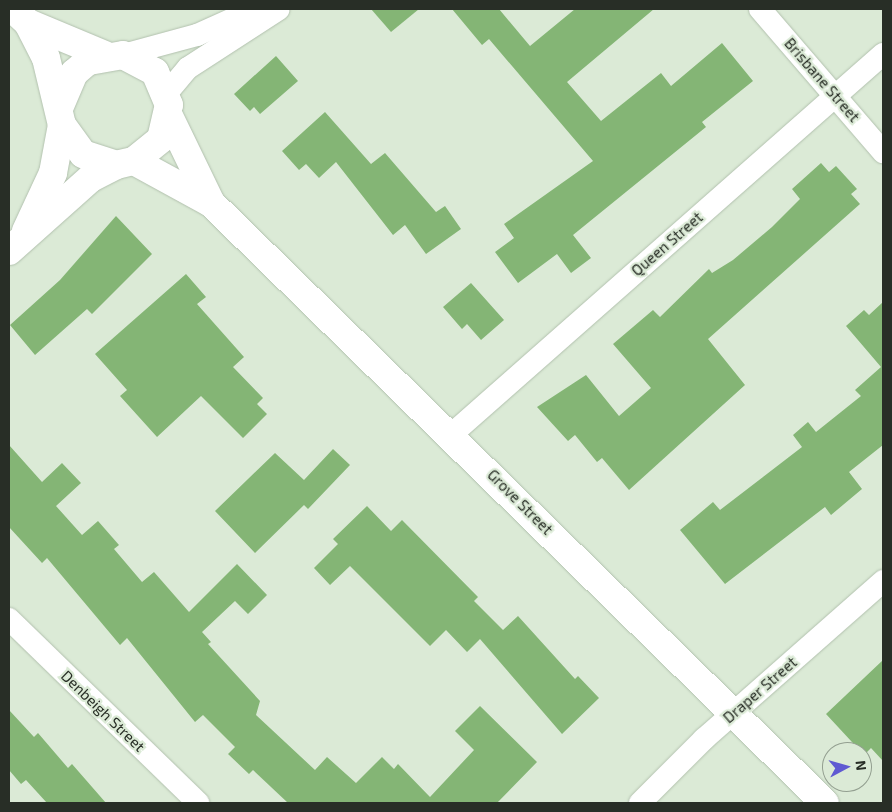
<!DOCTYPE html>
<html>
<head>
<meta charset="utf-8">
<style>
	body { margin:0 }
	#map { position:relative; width:892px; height:812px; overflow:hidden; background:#dbead6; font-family:"Exo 2",sans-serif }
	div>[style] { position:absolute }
	.building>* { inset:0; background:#84b575 }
	.roads { filter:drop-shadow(0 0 1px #b2c1ae) drop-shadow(0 0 1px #b2c1ae) }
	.minor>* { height:22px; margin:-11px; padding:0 11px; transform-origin:11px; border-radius:11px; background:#fff }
	.tertiary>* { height:28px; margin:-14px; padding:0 14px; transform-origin:14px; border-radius:14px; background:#fff }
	span { translate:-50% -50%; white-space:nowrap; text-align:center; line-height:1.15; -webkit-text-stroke:4.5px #dbead6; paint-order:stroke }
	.street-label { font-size:15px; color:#282e26 }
	.frame { position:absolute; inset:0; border:10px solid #282e26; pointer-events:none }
	.north { position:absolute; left:822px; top:742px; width:50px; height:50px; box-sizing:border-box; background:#dbead6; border:1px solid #939f90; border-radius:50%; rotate:84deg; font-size:14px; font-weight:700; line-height:20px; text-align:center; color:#282e26 }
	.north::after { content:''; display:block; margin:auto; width:18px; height:22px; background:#5f5ad2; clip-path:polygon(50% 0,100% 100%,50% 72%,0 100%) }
</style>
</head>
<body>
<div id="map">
	<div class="building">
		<div style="clip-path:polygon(371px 9px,419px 9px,391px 32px)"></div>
		<div style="clip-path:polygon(452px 9px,499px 9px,530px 46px,575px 9px,654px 9px,567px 82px,601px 121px,661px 73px,671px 86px,722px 43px,753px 81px,702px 122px,706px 127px,573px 235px,591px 258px,571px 273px,557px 254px,518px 283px,495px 252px,514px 238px,504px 224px,593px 161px,489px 39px,482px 45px)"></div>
		<div style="clip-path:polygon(276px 56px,298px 81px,260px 114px,254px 107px,250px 111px,234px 94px)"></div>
		<div style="clip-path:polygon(325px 112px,371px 164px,385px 153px,436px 212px,445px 206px,461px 229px,426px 254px,405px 225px,393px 235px,336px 162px,319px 178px,306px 164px,299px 170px,282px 151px)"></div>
		<div style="clip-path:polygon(821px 163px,829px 172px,836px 166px,857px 189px,851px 194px,860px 204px,708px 339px,745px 385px,629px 490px,602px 458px,597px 462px,575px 435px,568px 441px,537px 407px,586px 375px,619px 416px,651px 388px,613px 344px,653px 310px,660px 317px,709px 269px,712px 273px,733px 260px,772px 227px,800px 199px,792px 189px)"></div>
		<div style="clip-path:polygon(116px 216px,152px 254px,92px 314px,87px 309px,35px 355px,10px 325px,60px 280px)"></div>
		<div style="clip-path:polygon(186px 274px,206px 297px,197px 304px,244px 357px,233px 367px,263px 398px,257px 404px,267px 414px,243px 438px,201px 396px,157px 437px,120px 396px,127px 390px,95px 354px)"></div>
		<div style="clip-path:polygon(471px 283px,504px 320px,481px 340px,467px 324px,462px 329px,443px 307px)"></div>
		<div style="clip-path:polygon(883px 302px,883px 445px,849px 472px,862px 489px,831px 515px,825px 507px,725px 584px,680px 530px,713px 502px,720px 510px,802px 447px,793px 435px,808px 422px,816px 432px,861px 396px,855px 390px,881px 367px,846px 326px,864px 310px,869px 315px)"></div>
		<div style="clip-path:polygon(9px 445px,42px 482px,62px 463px,81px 483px,56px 506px,82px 535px,98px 521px,119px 545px,114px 549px,142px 582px,154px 572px,189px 612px,237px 564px,267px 595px,248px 614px,235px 601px,202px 632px,211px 642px,208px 644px,260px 701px,256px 715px,315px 770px,327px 757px,356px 783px,382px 757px,394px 769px,398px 764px,430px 797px,474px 750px,455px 731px,480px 706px,537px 762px,497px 803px,288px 803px,253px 770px,249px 774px,228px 754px,235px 747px,203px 715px,195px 722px,127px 638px,120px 645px,47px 558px,42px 563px,9px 527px)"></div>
		<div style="clip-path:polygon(333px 449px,350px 465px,308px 509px,304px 505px,255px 553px,215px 511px,275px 453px,304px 480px)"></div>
		<div style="clip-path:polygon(367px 506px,391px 531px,402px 520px,478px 597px,474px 601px,503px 630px,518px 616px,575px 679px,578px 676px,599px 698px,562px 734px,480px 639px,467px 652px,446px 630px,430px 646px,350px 566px,330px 585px,314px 568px,338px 544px,333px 539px)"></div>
		<div style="clip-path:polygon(883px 660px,883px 761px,871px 748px,864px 755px,826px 714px)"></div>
		<div style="clip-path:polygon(9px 710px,34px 737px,38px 733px,68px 768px,72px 764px,106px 803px,47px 803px,26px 780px,21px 784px,9px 770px)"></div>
	</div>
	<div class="roads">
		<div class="minor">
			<div style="left:760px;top:9px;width:189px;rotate:49.3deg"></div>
			<div style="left:123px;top:55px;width:77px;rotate:-15.1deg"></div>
			<div style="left:197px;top:35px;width:64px;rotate:-24.1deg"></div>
			<div style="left:166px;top:94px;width:34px;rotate:-50deg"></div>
			<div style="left:188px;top:68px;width:108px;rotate:-33deg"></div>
			<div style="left:452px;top:434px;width:575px;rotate:-41.4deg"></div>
			<div style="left:9px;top:619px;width:264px;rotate:44.2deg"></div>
			<div style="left:640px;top:803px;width:91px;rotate:-45deg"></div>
			<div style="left:704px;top:739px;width:239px;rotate:-41.4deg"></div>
		</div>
		<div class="tertiary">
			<div style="left:13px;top:9px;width:21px;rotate:43deg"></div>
			<div style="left:28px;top:23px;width:39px;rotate:63deg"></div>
			<div style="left:46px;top:58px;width:69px;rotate:76.6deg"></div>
			<div style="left:62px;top:125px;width:36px;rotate:54deg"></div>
			<div style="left:83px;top:154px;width:35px;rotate:18deg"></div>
			<div style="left:116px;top:165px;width:18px;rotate:-13deg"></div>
			<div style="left:134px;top:161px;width:35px;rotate:-39deg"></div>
			<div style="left:161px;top:139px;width:35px;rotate:-77deg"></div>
			<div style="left:169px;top:105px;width:36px;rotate:-113deg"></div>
			<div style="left:155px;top:72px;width:36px;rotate:-152deg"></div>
			<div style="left:123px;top:55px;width:36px;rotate:170deg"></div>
			<div style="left:88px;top:61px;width:18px;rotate:139deg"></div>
			<div style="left:74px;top:73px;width:36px;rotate:113deg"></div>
			<div style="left:28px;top:23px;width:83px;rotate:22.6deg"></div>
			<div style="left:168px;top:114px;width:99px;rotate:64.2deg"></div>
			<div style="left:134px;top:161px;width:88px;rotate:28.6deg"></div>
			<div style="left:211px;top:203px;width:858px;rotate:44.34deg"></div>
			<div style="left:26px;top:231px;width:64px;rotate:-65deg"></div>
			<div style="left:53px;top:173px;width:49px;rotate:-79.4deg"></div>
			<div style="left:9px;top:251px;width:110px;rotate:-41.7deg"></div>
			<div style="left:91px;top:178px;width:28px;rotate:-27deg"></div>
		</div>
	</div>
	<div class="street-label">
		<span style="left:822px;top:80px;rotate:49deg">Brisbane Street</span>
		<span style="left:667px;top:244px;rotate:-41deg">Queen Street</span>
		<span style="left:520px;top:502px;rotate:45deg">Grove Street</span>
		<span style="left:760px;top:690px;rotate:-41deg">Draper Street</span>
		<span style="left:103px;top:711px;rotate:44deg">Denbeigh Street</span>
	</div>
	<div class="frame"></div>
	<div class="north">N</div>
</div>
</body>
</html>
